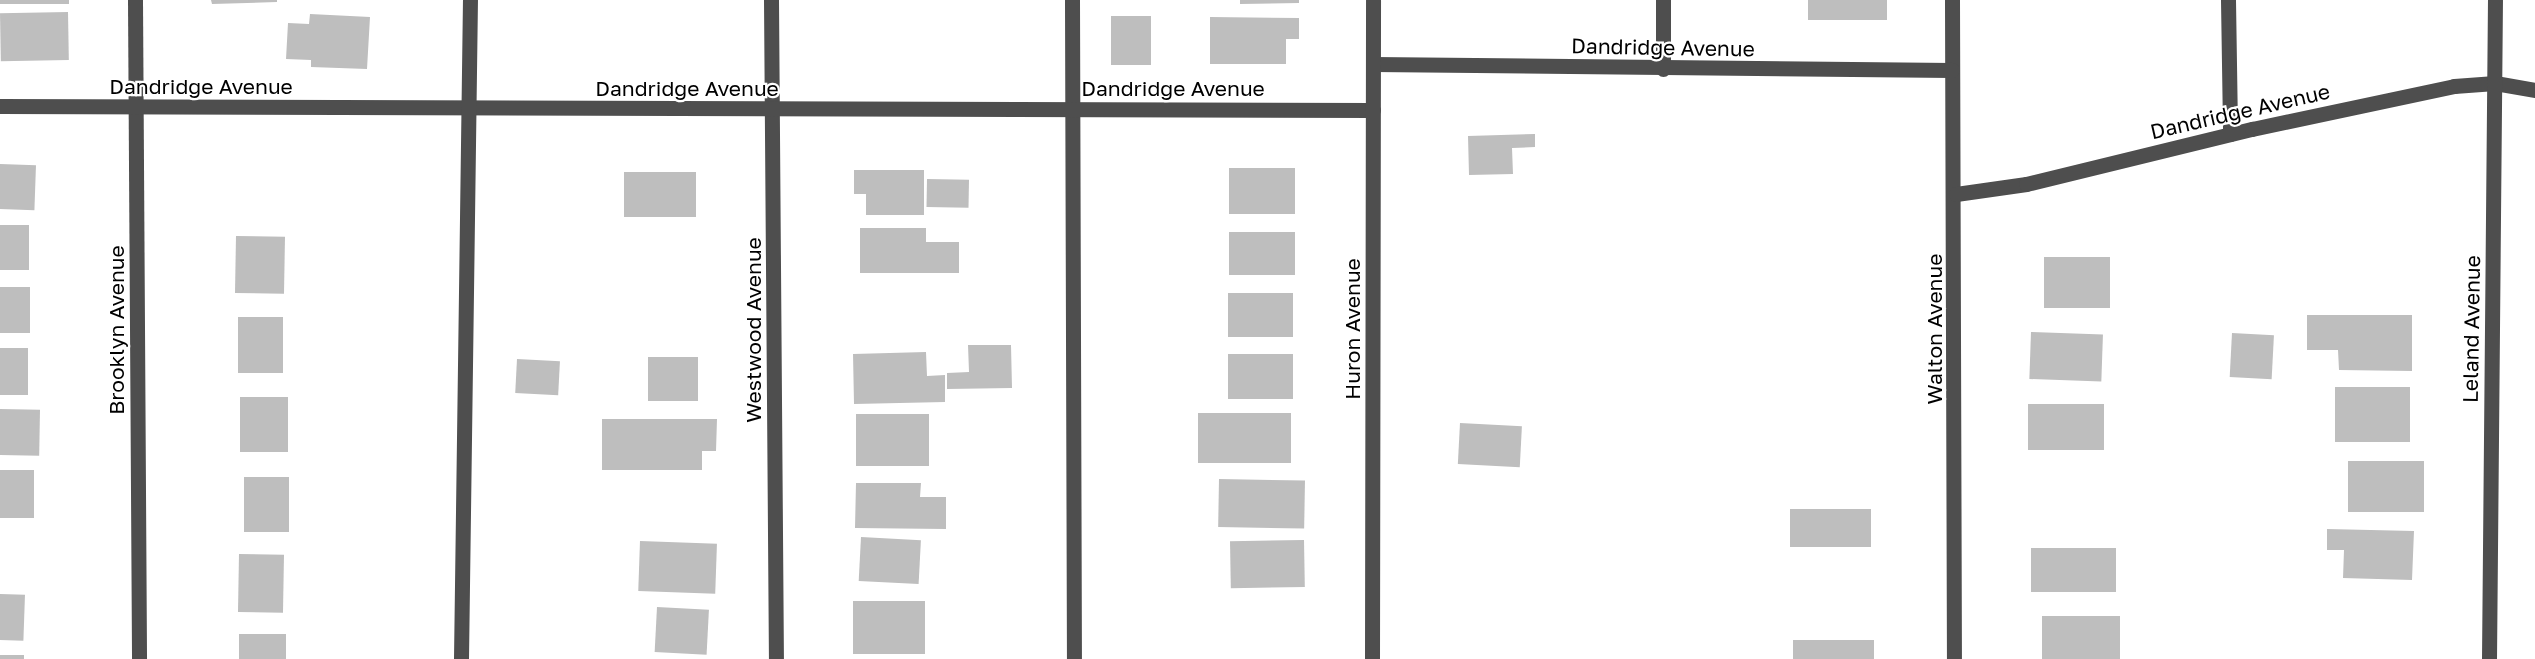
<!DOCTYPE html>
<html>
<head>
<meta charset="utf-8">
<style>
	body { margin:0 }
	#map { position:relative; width:2535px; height:659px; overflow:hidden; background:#fff; font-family:"Golos Text",sans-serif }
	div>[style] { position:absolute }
	.building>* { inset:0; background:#bebebe; transform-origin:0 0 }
	.minor>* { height:15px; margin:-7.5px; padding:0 7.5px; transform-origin:7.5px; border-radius:7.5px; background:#4e4e4e }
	span { translate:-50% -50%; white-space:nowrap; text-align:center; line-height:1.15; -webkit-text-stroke:4.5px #fff; paint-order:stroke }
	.street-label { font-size:21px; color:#000 }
</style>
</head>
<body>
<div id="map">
	<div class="building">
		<div style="left:0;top:0;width:69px;height:4px"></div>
		<div style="clip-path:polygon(211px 0,277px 0,277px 2px,212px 4px)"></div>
		<div style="clip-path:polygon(1240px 0,1299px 0,1299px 3px,1240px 4px)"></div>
		<div style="left:1808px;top:0;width:79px;height:20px"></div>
		<div style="left:68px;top:12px;width:48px;height:68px;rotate:89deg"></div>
		<div style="clip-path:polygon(310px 14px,370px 17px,367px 69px,311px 67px,311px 60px,286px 59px,288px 23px,309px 24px)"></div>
		<div style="left:1111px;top:16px;width:40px;height:49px"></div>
		<div style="clip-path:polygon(1210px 17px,1299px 18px,1299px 39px,1286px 39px,1286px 64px,1210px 64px)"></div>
		<div style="clip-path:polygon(1535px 134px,1535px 147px,1512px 148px,1513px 174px,1469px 175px,1468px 136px)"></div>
		<div style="left:0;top:164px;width:36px;height:45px;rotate:2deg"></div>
		<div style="left:1229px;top:168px;width:66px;height:46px"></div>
		<div style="clip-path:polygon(854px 170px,924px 170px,924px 215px,866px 215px,866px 194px,854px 194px)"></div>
		<div style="left:624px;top:172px;width:72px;height:45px"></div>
		<div style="left:927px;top:179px;width:42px;height:28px;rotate:1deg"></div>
		<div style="left:0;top:225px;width:29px;height:45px"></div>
		<div style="clip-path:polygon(860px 228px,926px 228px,926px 242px,959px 242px,959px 273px,860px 273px)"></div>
		<div style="left:1229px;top:232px;width:66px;height:43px"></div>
		<div style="left:236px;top:236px;width:49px;height:57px;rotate:1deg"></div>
		<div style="left:2044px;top:257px;width:66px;height:51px"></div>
		<div style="left:0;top:287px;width:30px;height:46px"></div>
		<div style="left:1228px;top:293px;width:65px;height:44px"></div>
		<div style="clip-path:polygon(2307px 315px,2412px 315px,2412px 371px,2339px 370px,2338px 350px,2307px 350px)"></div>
		<div style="left:238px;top:317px;width:45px;height:56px"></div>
		<div style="left:2031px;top:332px;width:72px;height:47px;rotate:2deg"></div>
		<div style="left:2232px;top:333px;width:42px;height:44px;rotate:3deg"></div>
		<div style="clip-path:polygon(968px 345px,1011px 345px,1012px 388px,947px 389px,947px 373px,969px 372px)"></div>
		<div style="left:0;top:348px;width:28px;height:47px"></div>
		<div style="clip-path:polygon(926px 352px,927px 376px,945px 375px,945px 402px,854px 404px,853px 354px)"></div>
		<div style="left:1228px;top:354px;width:65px;height:45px"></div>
		<div style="left:698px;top:357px;width:44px;height:50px;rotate:90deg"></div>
		<div style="left:517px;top:359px;width:43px;height:34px;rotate:3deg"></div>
		<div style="left:2335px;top:387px;width:75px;height:55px"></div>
		<div style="left:240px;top:397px;width:48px;height:55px"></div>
		<div style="left:2028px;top:404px;width:76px;height:46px"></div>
		<div style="left:0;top:409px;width:40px;height:46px;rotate:1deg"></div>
		<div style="left:1198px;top:413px;width:93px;height:50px"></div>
		<div style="left:929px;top:414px;width:52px;height:73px;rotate:90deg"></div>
		<div style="clip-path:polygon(602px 419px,717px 419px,716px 451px,702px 451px,702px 470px,602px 470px)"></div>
		<div style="left:1460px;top:423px;width:62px;height:41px;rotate:3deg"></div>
		<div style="left:2348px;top:461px;width:76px;height:51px"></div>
		<div style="left:0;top:470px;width:34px;height:48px"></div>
		<div style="left:244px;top:477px;width:45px;height:55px"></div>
		<div style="left:1219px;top:479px;width:86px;height:48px;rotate:1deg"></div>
		<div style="clip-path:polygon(856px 483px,921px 483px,920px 497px,946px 497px,946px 529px,855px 528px)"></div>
		<div style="left:1871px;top:509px;width:38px;height:81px;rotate:90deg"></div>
		<div style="clip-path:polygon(2327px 529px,2414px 531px,2412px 580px,2343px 578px,2344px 550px,2327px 550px)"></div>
		<div style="left:861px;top:537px;width:60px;height:44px;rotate:3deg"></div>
		<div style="left:1304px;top:540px;width:47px;height:74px;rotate:89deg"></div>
		<div style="left:640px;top:541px;width:77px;height:50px;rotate:2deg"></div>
		<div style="left:2031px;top:548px;width:85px;height:44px"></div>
		<div style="left:239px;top:554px;width:45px;height:58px;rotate:1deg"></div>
		<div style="left:0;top:594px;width:25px;height:46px;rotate:2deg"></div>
		<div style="left:925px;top:601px;width:53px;height:72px;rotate:90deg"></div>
		<div style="left:657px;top:607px;width:52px;height:45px;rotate:3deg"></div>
		<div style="left:2042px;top:616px;width:78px;height:43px"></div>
		<div style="left:239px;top:634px;width:47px;height:25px"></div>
		<div style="left:1874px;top:640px;width:19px;height:81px;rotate:90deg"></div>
		<div style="left:0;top:655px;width:24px;height:4px"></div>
	</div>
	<div class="minor">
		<div style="left:135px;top:0;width:659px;rotate:89.65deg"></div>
		<div style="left:771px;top:0;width:659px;rotate:89.57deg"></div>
		<div style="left:1072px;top:0;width:659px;rotate:89.83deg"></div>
		<div style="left:1663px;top:0;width:69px;rotate:90deg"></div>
		<div style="left:1952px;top:0;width:659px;rotate:89.83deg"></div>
		<div style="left:2228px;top:0;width:134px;rotate:89.1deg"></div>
		<div style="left:1373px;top:64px;width:579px;rotate:0.59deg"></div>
		<div style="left:0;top:106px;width:1373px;rotate:0.17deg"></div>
		<div style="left:1956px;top:194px;width:71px;rotate:-8.1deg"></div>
		<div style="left:2026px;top:184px;width:233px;rotate:-13.7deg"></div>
		<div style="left:2252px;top:129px;width:207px;rotate:-12deg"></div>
		<div style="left:2454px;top:86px;width:41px;rotate:-4.2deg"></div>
		<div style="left:2495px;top:83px;width:41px;rotate:9.9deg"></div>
		<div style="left:461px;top:659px;width:659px;rotate:-89.22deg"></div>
		<div style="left:1372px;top:659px;width:659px;rotate:-89.91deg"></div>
		<div style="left:2489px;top:659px;width:659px;rotate:-89.48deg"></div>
	</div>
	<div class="street-label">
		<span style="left:1663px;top:47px;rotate:1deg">Dandridge Avenue</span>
		<span style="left:201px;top:86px">Dandridge Avenue</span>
		<span style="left:687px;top:88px">Dandridge Avenue</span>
		<span style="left:1173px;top:88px">Dandridge Avenue</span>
		<span style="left:2240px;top:111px;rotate:-13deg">Dandridge Avenue</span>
		<span style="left:1352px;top:329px;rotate:-90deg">Huron Avenue</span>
		<span style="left:1934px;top:329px;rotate:-90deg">Walton Avenue</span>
		<span style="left:2471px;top:329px;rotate:-89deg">Leland Avenue</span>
		<span style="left:116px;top:330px;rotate:-90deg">Brooklyn Avenue</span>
		<span style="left:753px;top:330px;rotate:-90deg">Westwood Avenue</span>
	</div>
</div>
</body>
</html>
